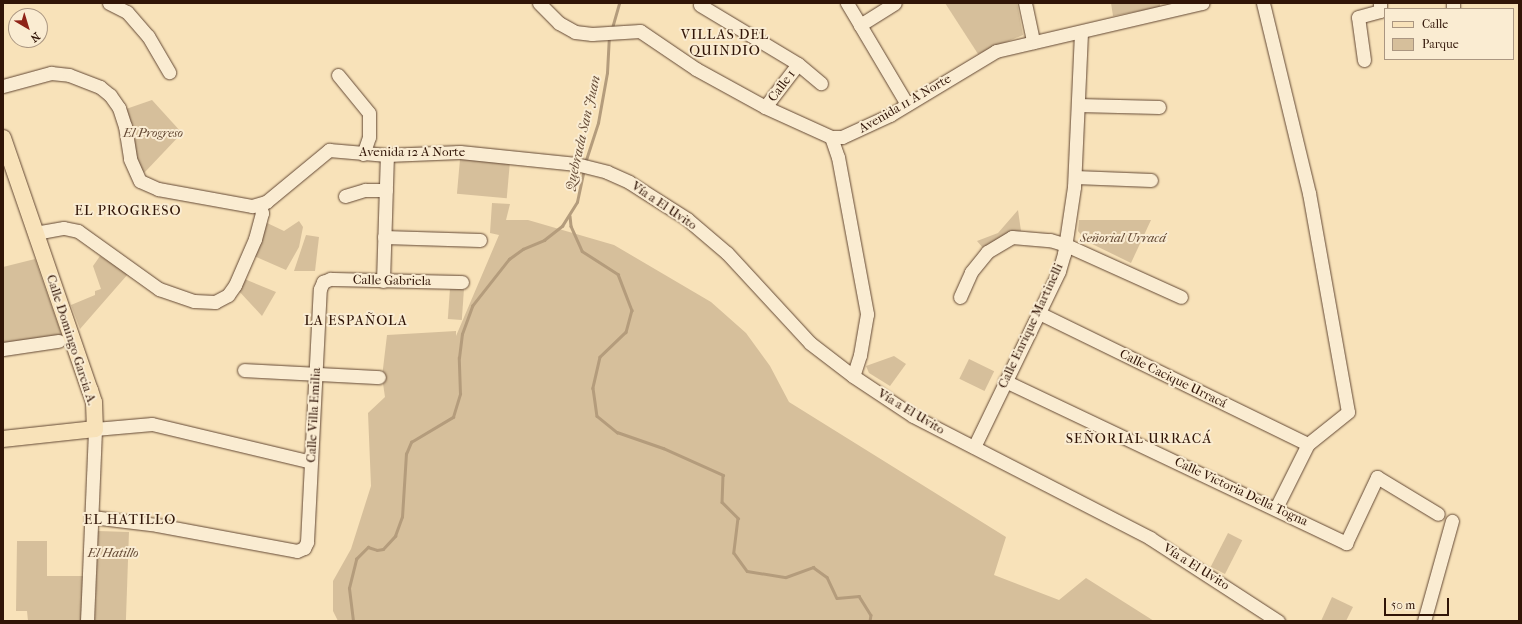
<!DOCTYPE html>
<html>
<head>
<meta charset="utf-8">
<style>
	body { margin:0 }
	#map { position:relative; width:1522px; height:624px; overflow:hidden; background:#f8e2b9; font-family:"IM FELL French Canon",serif }
	div>[style] { position:absolute }
	.green>* { inset:0; background:#d6bf9b; transform-origin:0 0 }
	.stream>* { height:2.5px; margin:-1.25px; padding:0 1.25px; transform-origin:1.25px; border-radius:1.25px; background:#b49c7c }
	.roads { filter:drop-shadow(0 0 1px #634834) drop-shadow(0 0 1px #634834) }
	.minor>* { height:13px; margin:-6.5px; padding:0 6.5px; transform-origin:6.5px; border-radius:6.5px; background:#faecd2 }
	.major>* { height:16px; margin:-8px; padding:0 8px; transform-origin:8px; border-radius:8px; background:#f8e2b9 }
	span { translate:-50% -50%; white-space:nowrap; text-align:center; line-height:1.15; -webkit-text-stroke:4px #faecd2; paint-order:stroke }
	.street-label { font-size:13px; color:#311507 }
	.park-label { font-size:13px; color:#634833; font-style:italic }
	.neighbourhood-label { font-size:14px; color:#311507; letter-spacing:1px }
	.water-label { font-size:14px; color:#654b36; font-style:italic }
	.frame { position:absolute; inset:0; border:4px solid #311507; pointer-events:none }
	.legend { position:absolute; left:1384px; top:8px; width:130px; height:52px; box-sizing:border-box; background:#faecd2; border:1px solid #aa9681; margin:0; padding:5px 7px; list-style:none; font-size:12px; color:#311507 }
	.legend li { display:flex; align-items:center; gap:8px; height:20px }
	.legend b { width:20px; border:1px solid #aa9681 }
	.north { position:absolute; left:8px; top:8px; width:40px; height:40px; box-sizing:border-box; background:#faecd2; border:1px solid #aa9681; border-radius:50%; rotate:142deg; font-size:11px; font-weight:700; line-height:16px; text-align:center; color:#311507 }
	.north::after { content:''; display:block; margin:auto; width:14px; height:18px; background:#8f2418; clip-path:polygon(50% 0,100% 100%,50% 72%,0 100%) }
	.scale { position:absolute; left:1384px; top:598px; width:65px; height:18px; box-sizing:border-box; border:2px solid #311507; border-top:0; padding-left:5px; font-size:12px; line-height:14px; white-space:nowrap; color:#311507; -webkit-text-stroke:3px #faecd2; paint-order:stroke }
</style>
</head>
<body>
<div id="map">
	<div class="green">
		<div style="clip-path:polygon(945px 3px,1017px 3px,1023px 35px,978px 54px)"></div>
		<div style="clip-path:polygon(1111px 3px,1160px 3px,1160px 7px,1113px 16px)"></div>
		<div style="clip-path:polygon(152px 100px,182px 133px,144px 173px,136px 159px,126px 109px)"></div>
		<div style="left:460px;top:159px;width:50px;height:35px;rotate:5deg"></div>
		<div style="clip-path:polygon(492px 203px,510px 204px,506px 220px,528px 220px,614px 245px,711px 302px,746px 333px,770px 366px,789px 402px,1006px 537px,994px 575px,1059px 600px,1086px 578px,1154px 621px,338px 621px,333px 611px,333px 581px,351px 549px,371px 486px,368px 413px,385px 397px,382px 377px,387px 335px,456px 331px,456px 336px,499px 235px,490px 233px)"></div>
		<div style="clip-path:polygon(1018px 210px,1021px 231px,1010px 232px,983px 248px,977px 241px,998px 233px)"></div>
		<div style="clip-path:polygon(1079px 220px,1151px 220px,1131px 263px,1086px 241px,1078px 231px)"></div>
		<div style="clip-path:polygon(299px 221px,303px 227px,299px 247px,286px 270px,252px 255px,265px 222px,284px 231px)"></div>
		<div style="clip-path:polygon(306px 235px,319px 237px,315px 271px,294px 271px)"></div>
		<div style="clip-path:polygon(100px 256px,128px 274px,80px 329px,71px 305px,95px 295px,95px 291px,101px 289px,93px 266px)"></div>
		<div style="clip-path:polygon(35px 259px,62px 336px,3px 345px,3px 267px)"></div>
		<div style="clip-path:polygon(242px 278px,276px 292px,262px 316px,237px 289px)"></div>
		<div style="left:450px;top:288px;width:14px;height:31px;rotate:4deg"></div>
		<div style="clip-path:polygon(894px 356px,906px 364px,890px 386px,869px 373px,866px 366px)"></div>
		<div style="left:969px;top:359px;width:28px;height:22px;rotate:26deg"></div>
		<div style="left:98px;top:531px;width:31px;height:90px;rotate:2deg"></div>
		<div style="left:1228px;top:533px;width:16px;height:38px;rotate:27deg"></div>
		<div style="clip-path:polygon(17px 541px,47px 541px,47px 576px,84px 576px,83px 621px,28px 621px,27px 611px,16px 611px)"></div>
		<div style="clip-path:polygon(1332px 597px,1353px 607px,1346px 621px,1321px 621px)"></div>
	</div>
	<div class="stream">
		<div style="left:612px;top:28px;width:26px;rotate:-74deg"></div>
		<div style="left:585px;top:163px;width:42px;rotate:-72deg"></div>
		<div style="left:598px;top:123px;width:51px;rotate:-79.8deg"></div>
		<div style="left:607px;top:73px;width:36px;rotate:-87deg"></div>
		<div style="left:570px;top:216px;width:10px;rotate:84deg"></div>
		<div style="left:571px;top:226px;width:27px;rotate:66deg"></div>
		<div style="left:582px;top:251px;width:43px;rotate:32.6deg"></div>
		<div style="left:618px;top:274px;width:39px;rotate:69deg"></div>
		<div style="left:632px;top:310px;width:23px;rotate:105deg"></div>
		<div style="left:626px;top:332px;width:36px;rotate:136deg"></div>
		<div style="left:600px;top:357px;width:32px;rotate:103deg"></div>
		<div style="left:593px;top:388px;width:28px;rotate:82deg"></div>
		<div style="left:597px;top:416px;width:26px;rotate:39deg"></div>
		<div style="left:617px;top:432px;width:49px;rotate:19.2deg"></div>
		<div style="left:663px;top:448px;width:66px;rotate:24.2deg"></div>
		<div style="left:723px;top:475px;width:27px;rotate:92deg"></div>
		<div style="left:722px;top:502px;width:23px;rotate:45deg"></div>
		<div style="left:738px;top:518px;width:35px;rotate:97deg"></div>
		<div style="left:734px;top:553px;width:22px;rotate:54deg"></div>
		<div style="left:747px;top:571px;width:39px;rotate:9deg"></div>
		<div style="left:786px;top:577px;width:29px;rotate:-20deg"></div>
		<div style="left:813px;top:567px;width:17px;rotate:36deg"></div>
		<div style="left:827px;top:577px;width:23px;rotate:65deg"></div>
		<div style="left:837px;top:598px;width:22px;rotate:-5deg"></div>
		<div style="left:859px;top:596px;width:22px;rotate:58deg"></div>
		<div style="left:871px;top:615px;width:6px;rotate:99deg"></div>
		<div style="left:353px;top:621px;width:33px;rotate:-97deg"></div>
		<div style="left:349px;top:588px;width:30px;rotate:-76deg"></div>
		<div style="left:356px;top:559px;width:17px;rotate:-45deg"></div>
		<div style="left:368px;top:547px;width:9px;rotate:18deg"></div>
		<div style="left:377px;top:550px;width:6px;rotate:-9deg"></div>
		<div style="left:383px;top:549px;width:18px;rotate:-47deg"></div>
		<div style="left:395px;top:536px;width:20px;rotate:-70deg"></div>
		<div style="left:402px;top:517px;width:63px;rotate:-86.4deg"></div>
		<div style="left:406px;top:454px;width:13px;rotate:-67deg"></div>
		<div style="left:411px;top:442px;width:49px;rotate:-30.8deg"></div>
		<div style="left:453px;top:417px;width:24px;rotate:-73deg"></div>
		<div style="left:460px;top:394px;width:36px;rotate:-92deg"></div>
		<div style="left:459px;top:358px;width:24px;rotate:-83deg"></div>
		<div style="left:462px;top:334px;width:30px;rotate:-70deg"></div>
		<div style="left:472px;top:306px;width:60px;rotate:-51.8deg"></div>
		<div style="left:509px;top:259px;width:17px;rotate:-36deg"></div>
		<div style="left:523px;top:249px;width:23px;rotate:-23deg"></div>
		<div style="left:544px;top:240px;width:23px;rotate:-38deg"></div>
		<div style="left:562px;top:226px;width:28px;rotate:-58deg"></div>
		<div style="left:577px;top:202px;width:33px;rotate:-78deg"></div>
	</div>
	<div class="roads">
		<div class="minor">
			<div style="left:109px;top:3px;width:20px;rotate:27deg"></div>
			<div style="left:127px;top:12px;width:32px;rotate:49deg"></div>
			<div style="left:148px;top:36px;width:42px;rotate:59.7deg"></div>
			<div style="left:539px;top:3px;width:28px;rotate:45deg"></div>
			<div style="left:559px;top:23px;width:18px;rotate:29deg"></div>
			<div style="left:575px;top:32px;width:17px;rotate:7deg"></div>
			<div style="left:592px;top:34px;width:48px;rotate:-3.6deg"></div>
			<div style="left:640px;top:31px;width:68px;rotate:34.2deg"></div>
			<div style="left:696px;top:69px;width:79px;rotate:28.8deg"></div>
			<div style="left:765px;top:107px;width:72px;rotate:24.4deg"></div>
			<div style="left:831px;top:137px;width:11px"></div>
			<div style="left:842px;top:137px;width:53px;rotate:-24.6deg"></div>
			<div style="left:890px;top:115px;width:124px;rotate:-31.1deg"></div>
			<div style="left:996px;top:51px;width:212px;rotate:-13.1deg"></div>
			<div style="left:847px;top:3px;width:26px;rotate:59deg"></div>
			<div style="left:860px;top:25px;width:41px;rotate:-32.2deg"></div>
			<div style="left:1025px;top:3px;width:40px;rotate:78deg"></div>
			<div style="left:1263px;top:3px;width:195px;rotate:76.4deg"></div>
			<div style="left:1309px;top:193px;width:222px;rotate:79.9deg"></div>
			<div style="left:1348px;top:412px;width:51px;rotate:141.3deg"></div>
			<div style="left:1308px;top:444px;width:72px;rotate:116.6deg"></div>
			<div style="left:700px;top:5px;width:114px;rotate:31deg"></div>
			<div style="left:798px;top:64px;width:30px;rotate:40deg"></div>
			<div style="left:1453px;top:9px;width:6px;rotate:-90deg"></div>
			<div style="left:860px;top:25px;width:92px;rotate:59.3deg"></div>
			<div style="left:1364px;top:60px;width:43px;rotate:-97.9deg"></div>
			<div style="left:1358px;top:17px;width:23px;rotate:-15deg"></div>
			<div style="left:1380px;top:11px;width:8px;rotate:-90deg"></div>
			<div style="left:338px;top:75px;width:49px;rotate:50.8deg"></div>
			<div style="left:369px;top:113px;width:24px;rotate:90deg"></div>
			<div style="left:369px;top:137px;width:18px;rotate:109deg"></div>
			<div style="left:3px;top:86px;width:50px;rotate:-15.2deg"></div>
			<div style="left:51px;top:73px;width:18px;rotate:6deg"></div>
			<div style="left:69px;top:75px;width:33px;rotate:21deg"></div>
			<div style="left:100px;top:87px;width:13px;rotate:39deg"></div>
			<div style="left:110px;top:95px;width:16px;rotate:55deg"></div>
			<div style="left:119px;top:108px;width:19px;rotate:72deg"></div>
			<div style="left:125px;top:126px;width:33px;rotate:81deg"></div>
			<div style="left:130px;top:159px;width:24px;rotate:66deg"></div>
			<div style="left:140px;top:181px;width:20px;rotate:24deg"></div>
			<div style="left:158px;top:189px;width:96px;rotate:10.3deg"></div>
			<div style="left:252px;top:206px;width:15px;rotate:-16deg"></div>
			<div style="left:266px;top:202px;width:82px;rotate:-39.5deg"></div>
			<div style="left:329px;top:150px;width:58px;rotate:4.9deg"></div>
			<div style="left:387px;top:155px;width:73px;rotate:-2.4deg"></div>
			<div style="left:460px;top:152px;width:117px;rotate:5.9deg"></div>
			<div style="left:576px;top:164px;width:32px;rotate:14deg"></div>
			<div style="left:607px;top:172px;width:24px;rotate:24deg"></div>
			<div style="left:629px;top:182px;width:69px;rotate:32.5deg"></div>
			<div style="left:687px;top:219px;width:52px;rotate:40.4deg"></div>
			<div style="left:727px;top:253px;width:122px;rotate:47.3deg"></div>
			<div style="left:810px;top:343px;width:54px;rotate:37.5deg"></div>
			<div style="left:853px;top:376px;width:72px;rotate:33.7deg"></div>
			<div style="left:913px;top:416px;width:267px;rotate:27.2deg"></div>
			<div style="left:1150px;top:538px;width:153px;rotate:33deg"></div>
			<div style="left:1078px;top:105px;width:81px;rotate:1.4deg"></div>
			<div style="left:765px;top:107px;width:54px;rotate:-52.5deg"></div>
			<div style="left:831px;top:137px;width:21px;rotate:71deg"></div>
			<div style="left:838px;top:157px;width:160px;rotate:79.5deg"></div>
			<div style="left:867px;top:314px;width:42px;rotate:99.7deg"></div>
			<div style="left:860px;top:355px;width:22px;rotate:108deg"></div>
			<div style="left:1075px;top:177px;width:76px;rotate:2.3deg"></div>
			<div style="left:345px;top:196px;width:21px;rotate:-17deg"></div>
			<div style="left:365px;top:190px;width:21px"></div>
			<div style="left:35px;top:233px;width:29px;rotate:-10deg"></div>
			<div style="left:64px;top:228px;width:14px;rotate:12deg"></div>
			<div style="left:78px;top:231px;width:100px;rotate:35.6deg"></div>
			<div style="left:159px;top:289px;width:37px;rotate:19deg"></div>
			<div style="left:194px;top:301px;width:21px;rotate:3deg"></div>
			<div style="left:215px;top:302px;width:15px;rotate:-28deg"></div>
			<div style="left:228px;top:295px;width:12px;rotate:-55deg"></div>
			<div style="left:235px;top:285px;width:50px;rotate:-66.5deg"></div>
			<div style="left:255px;top:239px;width:27px;rotate:-75deg"></div>
			<div style="left:262px;top:213px;width:8px;rotate:-104deg"></div>
			<div style="left:384px;top:237px;width:96px;rotate:1.8deg"></div>
			<div style="left:383px;top:281px;width:126px;rotate:-88.2deg"></div>
			<div style="left:960px;top:297px;width:27px;rotate:-66deg"></div>
			<div style="left:971px;top:272px;width:26px;rotate:-51deg"></div>
			<div style="left:987px;top:252px;width:29px;rotate:-31deg"></div>
			<div style="left:1012px;top:237px;width:38px;rotate:5deg"></div>
			<div style="left:1050px;top:240px;width:17px;rotate:17deg"></div>
			<div style="left:1066px;top:245px;width:126px;rotate:24.3deg"></div>
			<div style="left:1039px;top:313px;width:299px;rotate:26deg"></div>
			<div style="left:3px;top:349px;width:56px;rotate:-8.3deg"></div>
			<div style="left:244px;top:370px;width:135px;rotate:3deg"></div>
			<div style="left:1005px;top:381px;width:378px;rotate:25.4deg"></div>
			<div style="left:1346px;top:543px;width:73px;rotate:-64.8deg"></div>
			<div style="left:1377px;top:477px;width:71px;rotate:31.2deg"></div>
			<div style="left:974px;top:447px;width:195px;rotate:-64.2deg"></div>
			<div style="left:1059px;top:271px;width:18px;rotate:-74deg"></div>
			<div style="left:1064px;top:254px;width:68px;rotate:-81.5deg"></div>
			<div style="left:1074px;top:187px;width:155px;rotate:-87.4deg"></div>
			<div style="left:92px;top:517px;width:65px;rotate:7deg"></div>
			<div style="left:157px;top:525px;width:142px;rotate:10.5deg"></div>
			<div style="left:297px;top:551px;width:8px;rotate:-23deg"></div>
			<div style="left:304px;top:548px;width:7px;rotate:-63deg"></div>
			<div style="left:307px;top:542px;width:253px;rotate:-87.1deg"></div>
			<div style="left:320px;top:289px;width:8px;rotate:-67deg"></div>
			<div style="left:323px;top:282px;width:8px;rotate:-23deg"></div>
			<div style="left:330px;top:279px;width:132px;rotate:1.3deg"></div>
			<div style="left:87px;top:621px;width:192px;rotate:-87.6deg"></div>
			<div style="left:95px;top:429px;width:57px;rotate:-5deg"></div>
			<div style="left:152px;top:424px;width:163px;rotate:13.4deg"></div>
			<div style="left:1424px;top:621px;width:104px;rotate:-74.4deg"></div>
		</div>
		<div class="major">
			<div style="left:3px;top:138px;width:267px;rotate:71deg"></div>
			<div style="left:90px;top:390px;width:13px;rotate:72deg"></div>
			<div style="left:94px;top:402px;width:27px;rotate:88deg"></div>
			<div style="left:95px;top:429px;width:93px;rotate:173.8deg"></div>
		</div>
	</div>
	<div class="street-label">
		<span style="left:782px;top:86px;rotate:-53deg">Calle 1</span>
		<span style="left:905px;top:104px;rotate:-30deg">Avenida 11 A Norte</span>
		<span style="left:412px;top:152px">Avenida 12 A Norte</span>
		<span style="left:664px;top:206px;rotate:34deg">Vía a El Uvito</span>
		<span style="left:392px;top:281px;rotate:1deg">Calle Gabriela</span>
		<span style="left:1031px;top:326px;rotate:-65deg">Calle Enrique Martinelli</span>
		<span style="left:71px;top:340px;rotate:72deg">Calle Domingo Garcia A.</span>
		<span style="left:1173px;top:379px;rotate:26deg">Calle Cacique Urracá</span>
		<span style="left:911px;top:412px;rotate:31deg">Vía a El Uvito</span>
		<span style="left:314px;top:415px;rotate:-87deg">Calle Villa Emilia</span>
		<span style="left:1241px;top:492px;rotate:25deg">Calle Victoria Della Togna</span>
		<span style="left:1196px;top:567px;rotate:32deg">Vía a El Uvito</span>
	</div>
	<div class="park-label">
		<span style="left:153px;top:133px">El Progreso</span>
		<span style="left:1123px;top:238px">Señorial Urracá</span>
		<span style="left:113px;top:553px">El Hatillo</span>
	</div>
	<div class="neighbourhood-label">
		<span style="left:725px;top:43px">VILLAS DEL<br>QUINDIO</span>
		<span style="left:128px;top:211px">EL PROGRESO</span>
		<span style="left:356px;top:321px">LA ESPAÑOLA</span>
		<span style="left:1139px;top:439px">SEÑORIAL URRACÁ</span>
		<span style="left:130px;top:520px">EL HATILLO</span>
	</div>
	<div class="water-label">
		<span style="left:583px;top:133px;rotate:-77deg">Quebrada San Juan</span>
	</div>
	<div class="frame"></div>
	<ul class="legend">
	<li><b style="height:5px;background:#f8e2b9"></b>Calle</li>
	<li><b style="height:11px;background:#d6bf9b"></b>Parque</li>
	</ul>
	<div class="north">N</div>
	<div class="scale">50 m</div>
</div>
</body>
</html>
